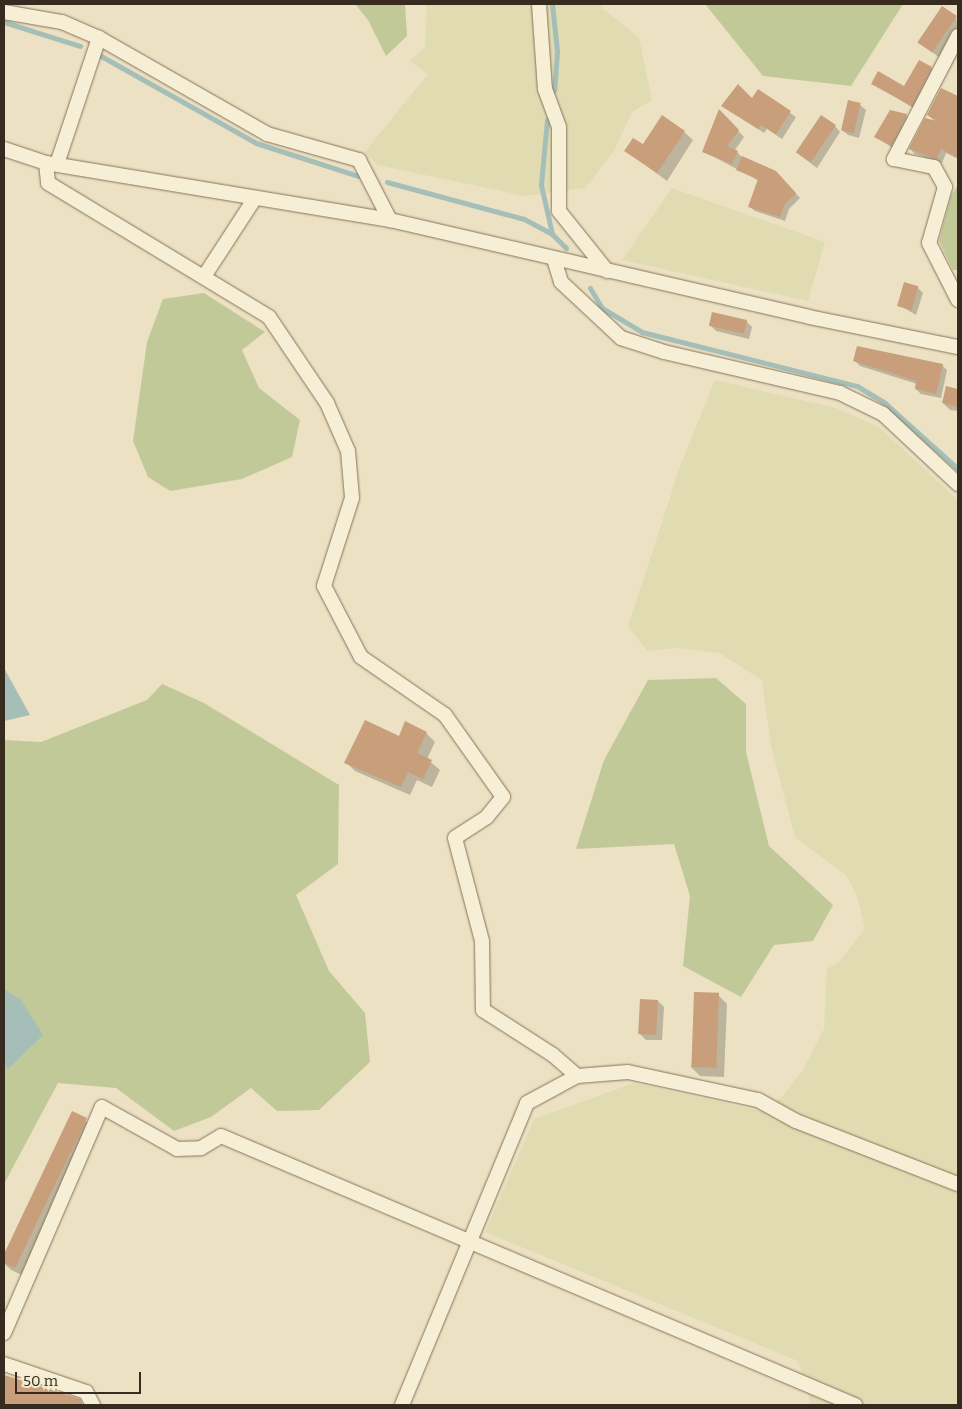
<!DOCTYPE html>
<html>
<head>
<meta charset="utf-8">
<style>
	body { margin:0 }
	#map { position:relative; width:962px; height:1409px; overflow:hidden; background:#ece1c3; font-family:Bitter,serif }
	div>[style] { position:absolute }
	.farmland>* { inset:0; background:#e1dbb1 }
	.green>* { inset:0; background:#c2c998 }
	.water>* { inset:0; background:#a5bfb8 }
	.shadow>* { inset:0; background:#0003 }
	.stream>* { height:5px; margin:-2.5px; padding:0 2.5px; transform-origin:2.5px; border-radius:2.5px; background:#a5bfb8 }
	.building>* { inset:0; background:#c89e7b; transform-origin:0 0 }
	.roads { filter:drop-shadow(0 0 1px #85735b) drop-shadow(0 0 1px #85735b) }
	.street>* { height:14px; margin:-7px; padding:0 7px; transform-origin:7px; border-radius:7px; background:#f7eed6 }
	span { translate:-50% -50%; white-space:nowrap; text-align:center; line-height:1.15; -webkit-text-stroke:4.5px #f4ebd3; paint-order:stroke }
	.frame { position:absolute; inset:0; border:5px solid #362b1e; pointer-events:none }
	.scale { position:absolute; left:15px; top:1372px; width:126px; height:22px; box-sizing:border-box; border:2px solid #362b1e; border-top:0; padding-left:6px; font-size:15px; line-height:18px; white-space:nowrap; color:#362b1e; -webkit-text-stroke:4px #f4ebd3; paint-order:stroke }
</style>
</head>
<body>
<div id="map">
	<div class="farmland">
		<div style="clip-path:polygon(427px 4px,598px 4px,639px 38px,652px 100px,632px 112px,614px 151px,585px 188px,525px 196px,377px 165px,365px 152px,428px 74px,410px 61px,425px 47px)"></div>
		<div style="clip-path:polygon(672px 188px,825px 242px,808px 301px,622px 260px)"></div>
		<div style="clip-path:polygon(715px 380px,836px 408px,879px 427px,958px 500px,958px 1399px,955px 1405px,811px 1405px,798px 1361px,485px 1232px,534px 1119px,634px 1083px,760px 1111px,782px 1097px,803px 1070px,824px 1029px,827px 969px,839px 962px,865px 929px,857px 896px,846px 875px,795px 837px,771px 746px,762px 680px,719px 653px,679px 648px,647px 651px,628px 626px,681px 464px)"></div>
	</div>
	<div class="green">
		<div style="clip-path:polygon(355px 4px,405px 4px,407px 36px,386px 56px,368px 20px)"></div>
		<div style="clip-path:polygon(705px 4px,903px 4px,851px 86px,763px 76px)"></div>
		<div style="clip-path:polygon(958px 185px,958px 270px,953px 270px,939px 241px,951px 196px)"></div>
		<div style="clip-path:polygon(204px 293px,265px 332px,242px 350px,259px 388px,300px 420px,292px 457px,242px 479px,170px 491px,148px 477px,133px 441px,147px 342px,163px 299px)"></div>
		<div style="clip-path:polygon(716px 678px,746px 704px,746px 752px,769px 846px,833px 905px,813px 941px,774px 945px,741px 997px,683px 966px,690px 896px,674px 844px,576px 849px,604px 760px,648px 680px)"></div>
		<div style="clip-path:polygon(162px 684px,204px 703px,339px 785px,338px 864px,296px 895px,329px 971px,365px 1013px,370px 1062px,319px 1110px,277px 1111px,251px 1088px,211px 1117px,174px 1131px,116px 1088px,58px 1083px,4px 1184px,4px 740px,41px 742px,147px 700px)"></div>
	</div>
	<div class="water">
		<div style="clip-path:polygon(4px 668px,30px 715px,4px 721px)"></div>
		<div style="clip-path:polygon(4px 989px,21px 1000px,43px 1035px,8px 1069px,4px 1064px)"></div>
	</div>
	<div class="shadow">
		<div style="clip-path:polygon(956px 17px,958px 29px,940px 58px,921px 44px)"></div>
		<div style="clip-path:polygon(931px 68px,937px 74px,918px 111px,875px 85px,905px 88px)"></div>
		<div style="clip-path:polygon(941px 90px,958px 97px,958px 159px,946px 153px,942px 163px,915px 154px,910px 149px,936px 122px,928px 115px)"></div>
		<div style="clip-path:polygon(758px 91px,796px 117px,782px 139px,767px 129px,764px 133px,723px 106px,752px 100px)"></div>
		<div style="clip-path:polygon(860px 105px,866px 110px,859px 138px,848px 135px,842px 130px)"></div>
		<div style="clip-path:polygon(720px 112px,744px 137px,735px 150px,744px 159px,775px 171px,800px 198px,789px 209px,785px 221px,755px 211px,750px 207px,759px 181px,703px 151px)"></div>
		<div style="clip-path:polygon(891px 112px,907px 116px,912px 121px,897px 151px,876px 137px)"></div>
		<div style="clip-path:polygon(835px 126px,840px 132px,817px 168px,797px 153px)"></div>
		<div style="clip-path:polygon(684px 132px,693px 140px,667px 181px,626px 151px)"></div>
		<div style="clip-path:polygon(917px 287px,923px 293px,916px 315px,899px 305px)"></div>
		<div style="clip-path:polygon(746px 321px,752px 327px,749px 339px,716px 331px,710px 325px)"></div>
		<div style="clip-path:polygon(855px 361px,942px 365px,947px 370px,941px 398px,921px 394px,916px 389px,917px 384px,860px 366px)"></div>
		<div style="clip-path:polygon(947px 388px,958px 390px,958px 411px,950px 410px,943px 403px)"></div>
		<div style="clip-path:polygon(426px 733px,435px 742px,427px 759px,440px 770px,432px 787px,417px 780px,410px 795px,355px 771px,346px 762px)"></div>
		<div style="clip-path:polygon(718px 995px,727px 1004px,724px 1077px,700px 1076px,691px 1067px)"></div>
		<div style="clip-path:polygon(658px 1001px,664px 1007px,662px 1040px,646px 1040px,640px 1034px)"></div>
		<div style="clip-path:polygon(73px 1112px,95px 1128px,24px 1276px,11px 1270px,4px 1263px,4px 1256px)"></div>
		<div style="clip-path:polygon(4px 1377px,79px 1403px,81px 1405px,4px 1405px)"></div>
	</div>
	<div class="stream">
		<div style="left:552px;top:4px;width:47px;rotate:83.9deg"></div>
		<div style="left:557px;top:51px;width:39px;rotate:94deg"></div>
		<div style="left:4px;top:22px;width:80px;rotate:17.5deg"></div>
		<div style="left:101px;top:56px;width:178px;rotate:29.3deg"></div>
		<div style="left:256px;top:143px;width:107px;rotate:17.9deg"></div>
		<div style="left:547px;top:120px;width:65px;rotate:95.3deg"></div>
		<div style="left:541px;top:185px;width:50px;rotate:77.3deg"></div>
		<div style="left:387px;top:182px;width:142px;rotate:15.1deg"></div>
		<div style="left:524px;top:219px;width:32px;rotate:28deg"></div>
		<div style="left:552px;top:234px;width:20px;rotate:45deg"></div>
		<div style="left:590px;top:288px;width:23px;rotate:59deg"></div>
		<div style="left:602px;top:308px;width:47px;rotate:31deg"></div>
		<div style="left:642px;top:332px;width:222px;rotate:14.1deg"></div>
		<div style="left:857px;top:386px;width:33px;rotate:31deg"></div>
		<div style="left:885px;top:403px;width:98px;rotate:42.1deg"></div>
	</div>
	<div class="building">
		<div style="left:942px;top:6px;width:18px;height:44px;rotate:34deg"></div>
		<div style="clip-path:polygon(919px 60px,932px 67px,912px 106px,871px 84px,878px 71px,904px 86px)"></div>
		<div style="clip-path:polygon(738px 84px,752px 98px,758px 89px,791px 111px,776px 134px,761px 125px,758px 129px,721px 106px)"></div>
		<div style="clip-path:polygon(941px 88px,958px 96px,958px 158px,941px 149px,937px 159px,909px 149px,925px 118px,937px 121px,927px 115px)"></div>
		<div style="left:848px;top:100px;width:13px;height:31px;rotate:13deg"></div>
		<div style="clip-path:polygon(719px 109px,739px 130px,727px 146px,738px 151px,732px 164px,702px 152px)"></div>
		<div style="clip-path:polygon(890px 110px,907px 114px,891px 146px,874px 137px)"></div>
		<div style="clip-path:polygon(662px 115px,685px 131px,657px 173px,624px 151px,633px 138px,643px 144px)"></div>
		<div style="left:821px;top:115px;width:18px;height:45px;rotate:34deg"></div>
		<div style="clip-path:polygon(742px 156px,776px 171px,796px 193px,785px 204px,780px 217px,748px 207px,758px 179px,736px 170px)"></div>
		<div style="left:904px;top:282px;width:15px;height:25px;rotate:16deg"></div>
		<div style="left:712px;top:312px;width:36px;height:14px;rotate:13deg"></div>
		<div style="clip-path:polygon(857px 346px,943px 364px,936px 394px,915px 389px,916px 381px,853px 361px)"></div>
		<div style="clip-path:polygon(946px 386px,958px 389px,958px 407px,942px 403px)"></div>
		<div style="clip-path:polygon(365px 720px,399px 736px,405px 721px,427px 732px,417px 753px,432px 760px,423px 779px,408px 772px,401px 787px,344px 763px)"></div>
		<div style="left:694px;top:992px;width:25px;height:75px;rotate:2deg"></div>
		<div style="left:640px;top:999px;width:18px;height:35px;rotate:3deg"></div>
		<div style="clip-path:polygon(72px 1111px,87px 1118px,15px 1268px,4px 1263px,4px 1254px)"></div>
		<div style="clip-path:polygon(4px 1375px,80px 1399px,83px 1405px,4px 1405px)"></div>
	</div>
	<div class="roads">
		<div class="street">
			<div style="left:539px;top:4px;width:85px;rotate:86deg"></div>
			<div style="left:545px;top:89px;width:40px;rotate:69.8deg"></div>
			<div style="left:559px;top:127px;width:84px;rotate:90deg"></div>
			<div style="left:559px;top:211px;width:77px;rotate:51.3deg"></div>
			<div style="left:4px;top:12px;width:59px;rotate:9.8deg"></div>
			<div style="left:62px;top:22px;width:40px;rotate:23.4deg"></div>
			<div style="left:99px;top:38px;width:193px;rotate:29.7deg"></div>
			<div style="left:267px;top:134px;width:96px;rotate:15.8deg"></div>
			<div style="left:359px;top:160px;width:68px;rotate:62.7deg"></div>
			<div style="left:958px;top:36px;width:139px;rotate:117.5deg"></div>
			<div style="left:894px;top:159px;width:41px;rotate:11.3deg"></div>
			<div style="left:934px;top:167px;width:23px;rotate:61deg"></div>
			<div style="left:945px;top:187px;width:58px;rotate:105.9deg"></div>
			<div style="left:929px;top:243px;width:64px;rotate:63deg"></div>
			<div style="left:4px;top:149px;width:44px;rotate:18.4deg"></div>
			<div style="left:46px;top:163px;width:349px;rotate:9.4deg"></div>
			<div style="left:390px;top:220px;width:430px;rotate:13deg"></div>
			<div style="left:809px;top:317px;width:152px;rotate:11.4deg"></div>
			<div style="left:46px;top:163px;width:20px;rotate:84deg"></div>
			<div style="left:48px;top:183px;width:258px;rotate:31.2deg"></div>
			<div style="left:269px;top:317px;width:104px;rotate:56deg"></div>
			<div style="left:327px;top:403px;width:52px;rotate:66.4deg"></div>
			<div style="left:348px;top:451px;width:47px;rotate:85.1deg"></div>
			<div style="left:352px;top:498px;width:92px;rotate:107.7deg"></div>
			<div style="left:324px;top:586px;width:80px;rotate:62.5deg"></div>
			<div style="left:361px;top:657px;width:102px;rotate:34.6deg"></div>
			<div style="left:445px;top:715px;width:100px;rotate:54.7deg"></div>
			<div style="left:503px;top:797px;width:26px;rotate:129deg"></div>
			<div style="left:487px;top:817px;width:38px;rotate:147deg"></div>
			<div style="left:455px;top:838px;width:106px;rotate:75.3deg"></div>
			<div style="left:482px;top:941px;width:69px;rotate:89.2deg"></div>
			<div style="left:483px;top:1010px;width:83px;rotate:32.7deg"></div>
			<div style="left:553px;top:1055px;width:32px;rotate:41deg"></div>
			<div style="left:57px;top:164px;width:133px;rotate:-71.6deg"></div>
			<div style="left:554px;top:259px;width:24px;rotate:73deg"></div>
			<div style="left:561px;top:282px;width:82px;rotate:43deg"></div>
			<div style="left:621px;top:338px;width:45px;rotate:18deg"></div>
			<div style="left:664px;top:352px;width:181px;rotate:13.1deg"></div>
			<div style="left:840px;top:393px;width:48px;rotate:26deg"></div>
			<div style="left:883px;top:414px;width:103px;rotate:43deg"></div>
			<div style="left:205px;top:275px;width:92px;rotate:-57deg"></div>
			<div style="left:4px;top:1333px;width:246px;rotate:-66.6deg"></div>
			<div style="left:102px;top:1107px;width:86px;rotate:29.2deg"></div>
			<div style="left:177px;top:1149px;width:24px;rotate:-2deg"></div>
			<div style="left:201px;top:1148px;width:23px;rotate:-31deg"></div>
			<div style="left:221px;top:1136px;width:689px;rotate:22.99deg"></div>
			<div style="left:4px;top:1364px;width:87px;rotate:18.9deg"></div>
			<div style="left:86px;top:1392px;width:15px;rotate:62deg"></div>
			<div style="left:402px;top:1405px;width:327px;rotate:-67.5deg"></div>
			<div style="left:527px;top:1103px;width:57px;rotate:-28.4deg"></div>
			<div style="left:577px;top:1076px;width:51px;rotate:-4.5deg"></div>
			<div style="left:628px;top:1072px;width:133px;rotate:12.2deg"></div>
			<div style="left:758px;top:1100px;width:43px;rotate:28.9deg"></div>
			<div style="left:796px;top:1121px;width:174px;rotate:21.3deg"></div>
		</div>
	</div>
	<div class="frame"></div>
	<div class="scale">50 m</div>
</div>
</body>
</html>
